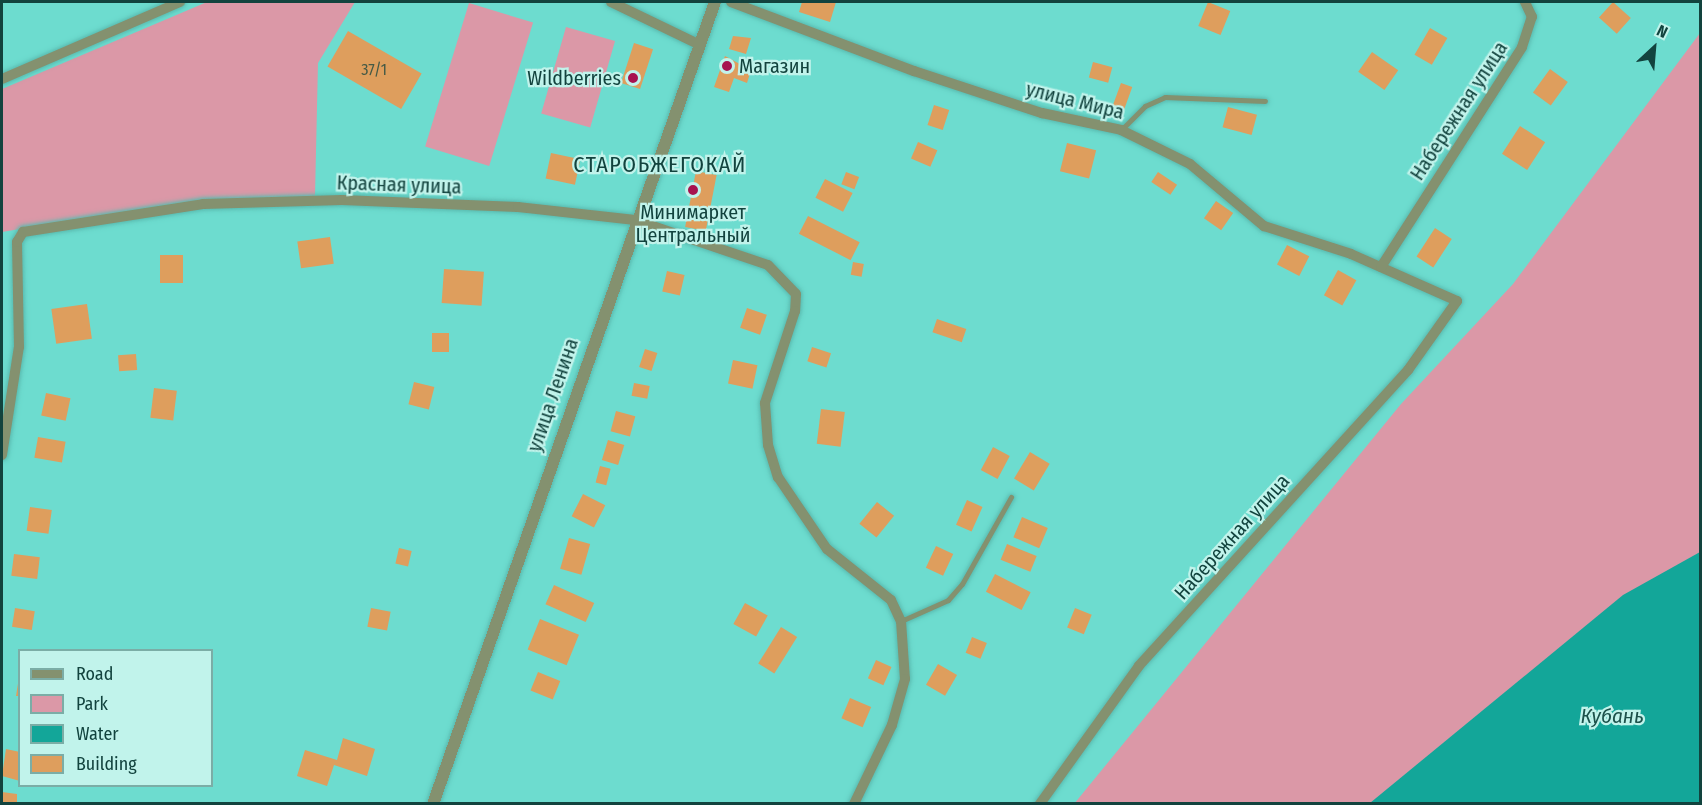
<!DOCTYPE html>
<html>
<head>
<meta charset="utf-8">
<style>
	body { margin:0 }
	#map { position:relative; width:1702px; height:805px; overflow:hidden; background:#6ddccf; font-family:"Fira Sans Condensed",sans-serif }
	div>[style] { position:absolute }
	.green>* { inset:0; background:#db98a7; transform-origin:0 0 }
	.water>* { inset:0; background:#13a699 }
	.building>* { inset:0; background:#de9e5d; transform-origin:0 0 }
	.roads { filter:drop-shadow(0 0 2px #59baaf) drop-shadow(0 0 2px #59baaf) }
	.service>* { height:5px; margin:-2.5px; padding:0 2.5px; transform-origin:2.5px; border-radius:2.5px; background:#84916f }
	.minor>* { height:10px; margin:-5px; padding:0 5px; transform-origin:5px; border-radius:5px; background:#84916f }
	.tertiary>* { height:12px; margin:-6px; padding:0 6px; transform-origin:6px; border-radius:6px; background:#84916f }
	.dots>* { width:16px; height:16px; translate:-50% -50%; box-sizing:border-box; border:3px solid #c1f3eb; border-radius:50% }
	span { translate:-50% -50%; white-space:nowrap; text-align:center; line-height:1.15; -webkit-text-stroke:4.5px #c1f3eb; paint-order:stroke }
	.number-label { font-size:16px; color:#455a46 }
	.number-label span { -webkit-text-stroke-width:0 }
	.poi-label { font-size:20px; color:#12433e }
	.left { translate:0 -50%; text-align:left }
	.right { translate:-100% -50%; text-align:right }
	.street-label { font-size:20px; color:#12433e }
	.water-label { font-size:21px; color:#1c514b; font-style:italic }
	.quarter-label { font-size:22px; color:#12433e; letter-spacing:1.5px }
	.frame { position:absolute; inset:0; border:3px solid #12433e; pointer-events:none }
	.legend { position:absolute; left:18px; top:649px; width:195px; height:138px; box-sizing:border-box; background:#c1f3eb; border:2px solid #7bada6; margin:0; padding:8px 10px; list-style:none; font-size:18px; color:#12433e }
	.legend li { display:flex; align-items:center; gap:12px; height:30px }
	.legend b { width:30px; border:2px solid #7bada6 }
	.north { position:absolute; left:1624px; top:18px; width:60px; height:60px; -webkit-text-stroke:4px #c1f3eb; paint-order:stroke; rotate:26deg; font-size:16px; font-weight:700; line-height:24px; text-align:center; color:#12433e }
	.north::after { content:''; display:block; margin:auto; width:21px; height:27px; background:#12433e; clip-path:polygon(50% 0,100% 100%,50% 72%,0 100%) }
</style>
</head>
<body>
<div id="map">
	<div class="green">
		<div style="clip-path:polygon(207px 2px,355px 2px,318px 63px,315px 196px,177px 203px,2px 232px,2px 89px)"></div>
		<div style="left:469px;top:3px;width:67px;height:150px;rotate:17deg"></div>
		<div style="left:566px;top:27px;width:51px;height:90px;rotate:16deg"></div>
		<div style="clip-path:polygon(1700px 33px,1700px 553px,1373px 803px,1074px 804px,1401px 404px,1513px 284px)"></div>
	</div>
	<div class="water">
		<div style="clip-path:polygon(1700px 552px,1700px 803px,1370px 803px,1623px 595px)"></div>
	</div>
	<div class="building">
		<div style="clip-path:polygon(802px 2px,836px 2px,830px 22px,799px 12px)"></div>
		<div style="left:1208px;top:2px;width:24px;height:26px;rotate:22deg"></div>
		<div style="left:1613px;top:2px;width:24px;height:21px;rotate:42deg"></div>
		<div style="left:1430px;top:28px;width:20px;height:31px;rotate:30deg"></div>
		<div style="left:348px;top:31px;width:85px;height:41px;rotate:30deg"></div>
		<div style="clip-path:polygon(733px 36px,751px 38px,746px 54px,729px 49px)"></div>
		<div style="left:634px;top:43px;width:20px;height:42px;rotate:18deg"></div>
		<div style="left:1372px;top:52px;width:32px;height:24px;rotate:35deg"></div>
		<div style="clip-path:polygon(725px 56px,751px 70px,747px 83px,734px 78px,729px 92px,714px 87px)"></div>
		<div style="left:1093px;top:62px;width:20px;height:16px;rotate:15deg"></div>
		<div style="left:1550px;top:69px;width:22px;height:29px;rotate:36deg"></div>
		<div style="left:1121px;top:83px;width:12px;height:27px;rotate:20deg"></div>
		<div style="left:934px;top:105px;width:16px;height:21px;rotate:18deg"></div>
		<div style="left:1228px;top:107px;width:30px;height:21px;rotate:15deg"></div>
		<div style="left:1520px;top:126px;width:30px;height:33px;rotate:33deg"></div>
		<div style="left:918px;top:142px;width:21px;height:18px;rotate:23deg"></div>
		<div style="left:1067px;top:143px;width:30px;height:29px;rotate:14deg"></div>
		<div style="left:551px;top:153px;width:30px;height:26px;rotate:12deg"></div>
		<div style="left:696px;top:171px;width:21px;height:57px;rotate:11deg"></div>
		<div style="left:846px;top:172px;width:14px;height:13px;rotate:21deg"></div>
		<div style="left:1158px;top:172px;width:23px;height:12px;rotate:34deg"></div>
		<div style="left:825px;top:179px;width:31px;height:21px;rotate:27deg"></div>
		<div style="left:1216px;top:201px;width:21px;height:21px;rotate:35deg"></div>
		<div style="left:808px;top:216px;width:58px;height:20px;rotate:27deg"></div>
		<div style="left:1435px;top:228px;width:20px;height:34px;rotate:33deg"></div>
		<div style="left:330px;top:237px;width:27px;height:33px;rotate:82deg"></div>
		<div style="left:1287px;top:245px;width:25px;height:22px;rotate:27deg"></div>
		<div style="left:160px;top:255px;width:23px;height:28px"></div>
		<div style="left:853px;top:262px;width:11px;height:13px;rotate:10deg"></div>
		<div style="left:444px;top:269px;width:40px;height:34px;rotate:4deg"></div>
		<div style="left:1338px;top:270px;width:21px;height:29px;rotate:29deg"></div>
		<div style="left:667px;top:271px;width:18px;height:21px;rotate:13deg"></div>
		<div style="left:87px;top:304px;width:35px;height:36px;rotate:82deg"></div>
		<div style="left:747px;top:308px;width:21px;height:21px;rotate:19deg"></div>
		<div style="left:937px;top:319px;width:31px;height:14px;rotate:19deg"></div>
		<div style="left:432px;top:333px;width:17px;height:19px"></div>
		<div style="left:812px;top:347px;width:20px;height:15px;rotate:18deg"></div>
		<div style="left:645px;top:349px;width:13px;height:19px;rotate:18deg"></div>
		<div style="left:136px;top:354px;width:16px;height:18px;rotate:86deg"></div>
		<div style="left:733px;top:360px;width:25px;height:24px;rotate:12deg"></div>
		<div style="left:414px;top:382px;width:21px;height:23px;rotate:14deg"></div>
		<div style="left:634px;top:383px;width:16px;height:13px;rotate:11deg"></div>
		<div style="left:154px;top:388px;width:23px;height:30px;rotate:7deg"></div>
		<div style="left:46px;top:393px;width:25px;height:23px;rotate:12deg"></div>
		<div style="left:821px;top:409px;width:24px;height:35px;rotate:7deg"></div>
		<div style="left:616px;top:411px;width:20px;height:21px;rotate:15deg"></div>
		<div style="left:38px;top:437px;width:28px;height:21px;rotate:10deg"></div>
		<div style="left:608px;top:440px;width:17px;height:21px;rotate:17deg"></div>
		<div style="left:993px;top:447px;width:19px;height:26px;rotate:28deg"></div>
		<div style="left:1030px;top:452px;width:23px;height:31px;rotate:31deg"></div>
		<div style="left:600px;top:466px;width:11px;height:17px;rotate:15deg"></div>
		<div style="left:583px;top:494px;width:25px;height:25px;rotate:27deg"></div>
		<div style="left:967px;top:500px;width:17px;height:27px;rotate:24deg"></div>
		<div style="left:877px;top:502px;width:22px;height:28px;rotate:39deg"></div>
		<div style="left:30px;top:507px;width:22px;height:24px;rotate:8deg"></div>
		<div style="left:1022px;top:517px;width:28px;height:22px;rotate:23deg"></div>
		<div style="left:569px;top:538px;width:22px;height:32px;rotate:16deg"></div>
		<div style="left:1007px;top:544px;width:32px;height:17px;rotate:22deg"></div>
		<div style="left:936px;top:546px;width:19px;height:24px;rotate:25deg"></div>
		<div style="left:399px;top:548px;width:13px;height:16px;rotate:13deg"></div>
		<div style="left:14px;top:554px;width:26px;height:22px;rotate:7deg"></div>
		<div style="left:995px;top:574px;width:40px;height:20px;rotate:27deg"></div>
		<div style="left:554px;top:585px;width:44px;height:21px;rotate:24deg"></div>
		<div style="left:745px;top:603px;width:26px;height:24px;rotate:29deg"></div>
		<div style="left:15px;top:608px;width:20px;height:19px;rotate:9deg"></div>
		<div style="left:371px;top:608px;width:20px;height:19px;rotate:11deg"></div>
		<div style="left:1075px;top:608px;width:18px;height:21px;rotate:22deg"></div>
		<div style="left:540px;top:619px;width:42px;height:33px;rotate:22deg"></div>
		<div style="left:781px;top:627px;width:19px;height:43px;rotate:32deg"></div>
		<div style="left:972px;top:637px;width:16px;height:17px;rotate:22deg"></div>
		<div style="left:876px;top:660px;width:17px;height:20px;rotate:24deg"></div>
		<div style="left:938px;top:664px;width:22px;height:24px;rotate:30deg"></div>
		<div style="clip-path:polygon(20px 671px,20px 696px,16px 696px)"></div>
		<div style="left:538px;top:672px;width:24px;height:20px;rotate:22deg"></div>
		<div style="left:850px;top:698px;width:23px;height:22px;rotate:23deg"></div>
		<div style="clip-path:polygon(343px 738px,375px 749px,367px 776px,334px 765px,327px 786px,297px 776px,305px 750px,337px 760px)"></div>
		<div style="clip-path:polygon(6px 749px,20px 752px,20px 781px,2px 776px)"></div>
		<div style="clip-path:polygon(2px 792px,17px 794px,17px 804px,2px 804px)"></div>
	</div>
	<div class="roads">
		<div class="service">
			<div style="left:1121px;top:130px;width:34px;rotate:-45deg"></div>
			<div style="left:1145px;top:106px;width:22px;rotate:-24deg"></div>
			<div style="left:1165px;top:97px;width:100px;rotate:2.3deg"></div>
			<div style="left:901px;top:621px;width:51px;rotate:-24.1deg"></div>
			<div style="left:948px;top:600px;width:21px;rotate:-49deg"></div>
			<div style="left:962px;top:584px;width:100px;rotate:-60.6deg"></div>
		</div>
		<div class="minor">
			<div style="left:611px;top:2px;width:99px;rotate:25.8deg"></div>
			<div style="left:731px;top:2px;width:196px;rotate:20.7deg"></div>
			<div style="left:914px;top:71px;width:135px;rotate:18.2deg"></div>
			<div style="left:1042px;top:113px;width:81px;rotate:12.1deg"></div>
			<div style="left:1121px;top:130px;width:77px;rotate:26.2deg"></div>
			<div style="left:1190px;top:164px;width:97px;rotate:40deg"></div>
			<div style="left:1264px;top:226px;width:91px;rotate:17.8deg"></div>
			<div style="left:1351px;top:254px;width:116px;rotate:23.9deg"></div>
			<div style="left:1457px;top:301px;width:85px;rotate:125.4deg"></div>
			<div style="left:1408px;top:370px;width:400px;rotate:132.3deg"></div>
			<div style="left:1139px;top:666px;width:170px;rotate:125.7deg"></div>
			<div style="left:2px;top:79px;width:194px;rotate:-23.4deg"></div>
			<div style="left:1381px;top:267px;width:261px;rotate:-57.3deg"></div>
			<div style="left:1522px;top:47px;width:32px;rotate:-72deg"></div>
			<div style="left:1532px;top:17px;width:17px;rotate:-115deg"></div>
			<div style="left:2px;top:455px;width:109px;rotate:-81.1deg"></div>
			<div style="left:19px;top:347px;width:105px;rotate:-91.1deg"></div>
			<div style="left:17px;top:242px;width:12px;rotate:-59deg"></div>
			<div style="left:23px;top:232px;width:182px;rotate:-8.8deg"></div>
			<div style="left:203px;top:204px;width:139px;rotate:-1.6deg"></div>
			<div style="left:342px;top:200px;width:176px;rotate:2.3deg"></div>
			<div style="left:518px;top:207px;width:118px;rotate:6.3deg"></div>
			<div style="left:635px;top:220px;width:140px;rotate:18.7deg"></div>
			<div style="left:768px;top:265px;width:40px;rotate:46deg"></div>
			<div style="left:796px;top:294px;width:17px;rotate:93deg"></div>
			<div style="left:795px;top:311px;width:97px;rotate:108.1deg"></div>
			<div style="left:765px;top:403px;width:42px;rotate:85.9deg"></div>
			<div style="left:768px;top:445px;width:34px;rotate:73deg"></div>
			<div style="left:778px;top:477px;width:87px;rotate:55.8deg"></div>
			<div style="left:827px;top:549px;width:82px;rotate:38.6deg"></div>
			<div style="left:891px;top:600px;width:23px;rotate:65deg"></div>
			<div style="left:901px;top:621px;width:58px;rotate:86.1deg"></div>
			<div style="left:905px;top:679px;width:48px;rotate:105.8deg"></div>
			<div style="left:892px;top:725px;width:88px;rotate:115.7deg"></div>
		</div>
		<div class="tertiary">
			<div style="left:433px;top:804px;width:850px;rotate:-70.63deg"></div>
		</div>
	</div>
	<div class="dots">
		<div style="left:727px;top:66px;background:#a7134f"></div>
		<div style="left:633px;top:78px;background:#a7134f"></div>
		<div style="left:693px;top:190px;background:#a7134f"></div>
	</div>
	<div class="number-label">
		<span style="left:374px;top:70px">37/1</span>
	</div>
	<div class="poi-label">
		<span class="left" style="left:739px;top:66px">Магазин</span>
		<span class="right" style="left:621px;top:78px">Wildberries</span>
		<span style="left:693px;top:224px">Минимаркет<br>Центральный</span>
	</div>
	<div class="street-label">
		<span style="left:1075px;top:101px;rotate:14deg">улица Мира</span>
		<span style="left:1459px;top:111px;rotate:-57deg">Набережная улица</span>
		<span style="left:399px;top:185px;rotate:2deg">Красная улица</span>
		<span style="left:553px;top:395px;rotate:-71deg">улица Ленина</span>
		<span style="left:1232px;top:537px;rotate:-48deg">Набережная улица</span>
	</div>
	<div class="water-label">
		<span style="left:1612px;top:716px">Кубань</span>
	</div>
	<div class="quarter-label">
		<span style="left:660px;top:165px">СТАРОБЖЕГОКАЙ</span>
	</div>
	<div class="frame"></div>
	<ul class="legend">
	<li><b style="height:8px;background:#84916f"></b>Road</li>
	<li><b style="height:16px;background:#db98a7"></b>Park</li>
	<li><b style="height:16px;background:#13a699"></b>Water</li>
	<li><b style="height:16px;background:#de9e5d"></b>Building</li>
	</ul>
	<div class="north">N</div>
</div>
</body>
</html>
